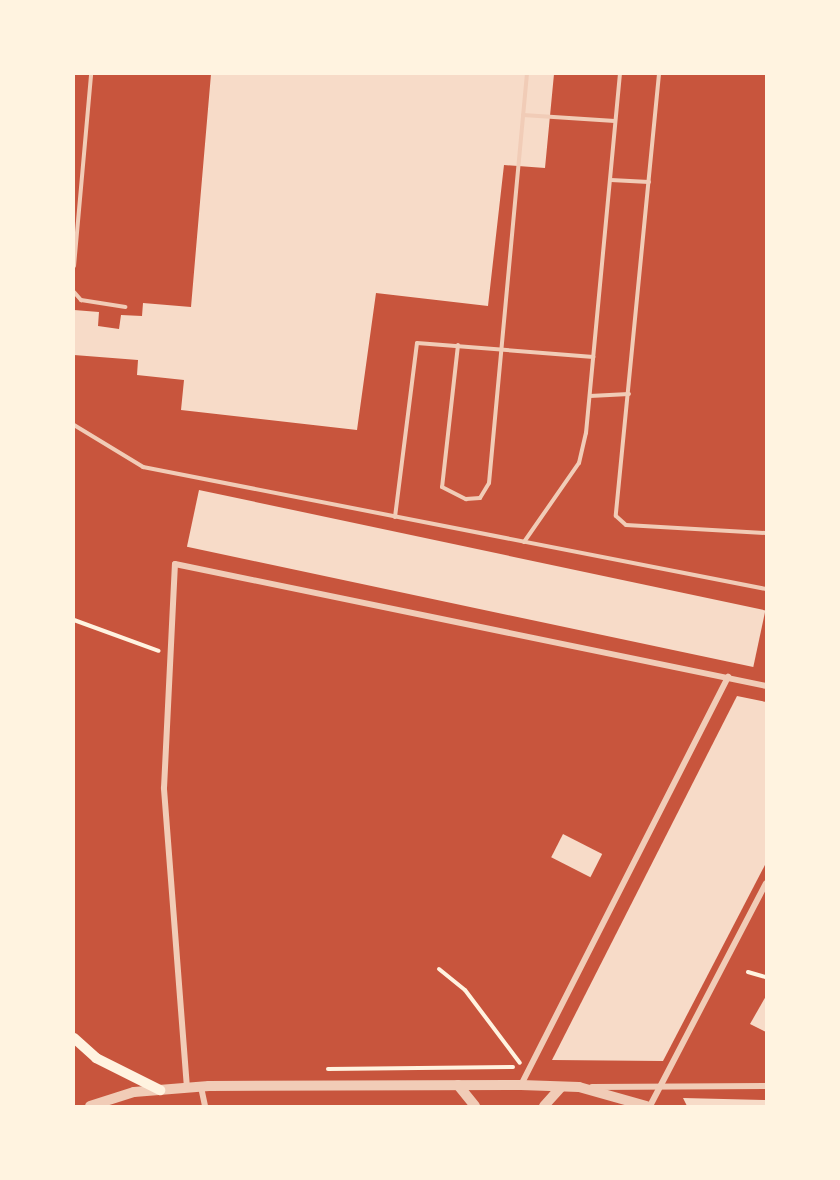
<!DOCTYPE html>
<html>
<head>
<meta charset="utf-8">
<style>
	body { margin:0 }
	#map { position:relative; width:840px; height:1180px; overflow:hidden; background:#c8553d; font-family:"Alegreya Sans",sans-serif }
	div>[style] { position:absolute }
	.building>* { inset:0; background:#f7dbc8; transform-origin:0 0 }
	.path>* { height:4px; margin:-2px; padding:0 2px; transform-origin:2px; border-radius:2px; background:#fff3e0 }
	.service>* { height:4px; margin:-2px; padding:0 2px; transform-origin:2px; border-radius:2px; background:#f1ccb7 }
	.minor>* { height:6px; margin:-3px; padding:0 3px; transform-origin:3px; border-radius:3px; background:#f1ccb7 }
	.tertiary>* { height:10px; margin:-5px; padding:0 5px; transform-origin:5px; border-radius:5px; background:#f1ccb7 }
	.secondary>* { height:10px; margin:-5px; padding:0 5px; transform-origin:5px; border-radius:5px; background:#fff3e0 }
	span { translate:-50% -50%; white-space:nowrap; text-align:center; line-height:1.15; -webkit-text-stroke:6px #fff3e0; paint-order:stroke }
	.frame { position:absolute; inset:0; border:75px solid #fff3e0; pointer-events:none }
</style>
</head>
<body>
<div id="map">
	<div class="building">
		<div style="clip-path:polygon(211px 74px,554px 74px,545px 168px,504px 165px,488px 306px,376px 293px,357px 430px,181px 410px,184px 380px,137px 375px,138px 360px,74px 355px,74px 310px,99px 312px,98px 326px,119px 329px,121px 315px,142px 316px,143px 303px,191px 307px)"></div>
		<div style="left:199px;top:490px;width:579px;height:58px;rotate:12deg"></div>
		<div style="clip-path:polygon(737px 696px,766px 702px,766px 863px,663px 1061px,552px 1060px)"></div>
		<div style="left:563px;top:834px;width:44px;height:26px;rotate:27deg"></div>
		<div style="clip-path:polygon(766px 996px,766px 1032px,750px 1024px)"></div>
		<div style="clip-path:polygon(683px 1098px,766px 1100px,766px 1106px,687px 1106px)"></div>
	</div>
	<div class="path">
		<div style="left:74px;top:620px;width:90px;rotate:20deg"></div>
		<div style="left:439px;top:969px;width:33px;rotate:39deg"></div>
		<div style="left:465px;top:990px;width:91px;rotate:53deg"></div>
		<div style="left:748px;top:972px;width:19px;rotate:16deg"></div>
		<div style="left:328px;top:1069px;width:185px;rotate:-0.6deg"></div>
	</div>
	<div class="service">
		<div style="left:659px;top:74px;width:444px;rotate:95.6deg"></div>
		<div style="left:616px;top:516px;width:13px;rotate:42deg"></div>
		<div style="left:626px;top:525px;width:140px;rotate:3.3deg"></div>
		<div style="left:523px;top:115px;width:92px;rotate:3.7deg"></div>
		<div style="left:611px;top:180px;width:38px;rotate:3deg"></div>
		<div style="left:74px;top:266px;width:193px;rotate:-84.9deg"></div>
		<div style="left:74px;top:292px;width:11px;rotate:49deg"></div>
		<div style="left:81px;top:300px;width:45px;rotate:9deg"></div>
		<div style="left:458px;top:345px;width:143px;rotate:96.4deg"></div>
		<div style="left:442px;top:487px;width:27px;rotate:27deg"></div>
		<div style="left:466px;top:499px;width:14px;rotate:-4deg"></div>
		<div style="left:480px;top:498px;width:17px;rotate:-59deg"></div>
		<div style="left:489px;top:483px;width:411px;rotate:-84.7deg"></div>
		<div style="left:590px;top:396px;width:39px;rotate:-3deg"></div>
		<div style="left:74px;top:425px;width:81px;rotate:31.3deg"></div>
		<div style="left:143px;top:467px;width:635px;rotate:11.08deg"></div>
		<div style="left:395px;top:517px;width:175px;rotate:-82.8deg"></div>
		<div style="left:417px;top:343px;width:177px;rotate:4.5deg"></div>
		<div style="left:524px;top:542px;width:96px;rotate:-55.2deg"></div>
		<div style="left:579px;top:463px;width:31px;rotate:-77deg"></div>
		<div style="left:586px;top:433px;width:361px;rotate:-84.6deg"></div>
	</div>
	<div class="minor">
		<div style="left:521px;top:1085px;width:458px;rotate:-63.1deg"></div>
		<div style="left:201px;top:1087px;width:19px;rotate:78deg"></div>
		<div style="left:592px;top:1087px;width:174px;rotate:-0.3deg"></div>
		<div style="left:187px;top:1088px;width:301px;rotate:-94.4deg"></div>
		<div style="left:164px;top:788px;width:224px;rotate:-87.2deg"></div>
		<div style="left:175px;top:564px;width:603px;rotate:11.66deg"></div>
		<div style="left:650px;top:1106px;width:251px;rotate:-62.5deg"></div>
	</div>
	<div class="tertiary">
		<div style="left:458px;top:1085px;width:27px;rotate:51deg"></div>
		<div style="left:90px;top:1106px;width:46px;rotate:-17.7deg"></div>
		<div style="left:134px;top:1092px;width:75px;rotate:-4.6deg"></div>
		<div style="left:209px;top:1086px;width:312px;rotate:-0.2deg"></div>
		<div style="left:521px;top:1085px;width:58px;rotate:2deg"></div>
		<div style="left:579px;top:1087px;width:70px;rotate:15.8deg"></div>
		<div style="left:544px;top:1106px;width:25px;rotate:-48deg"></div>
	</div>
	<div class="secondary">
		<div style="left:74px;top:1038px;width:30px;rotate:42deg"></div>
		<div style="left:96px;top:1058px;width:72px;rotate:26.6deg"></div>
	</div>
	<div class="frame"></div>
</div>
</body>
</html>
